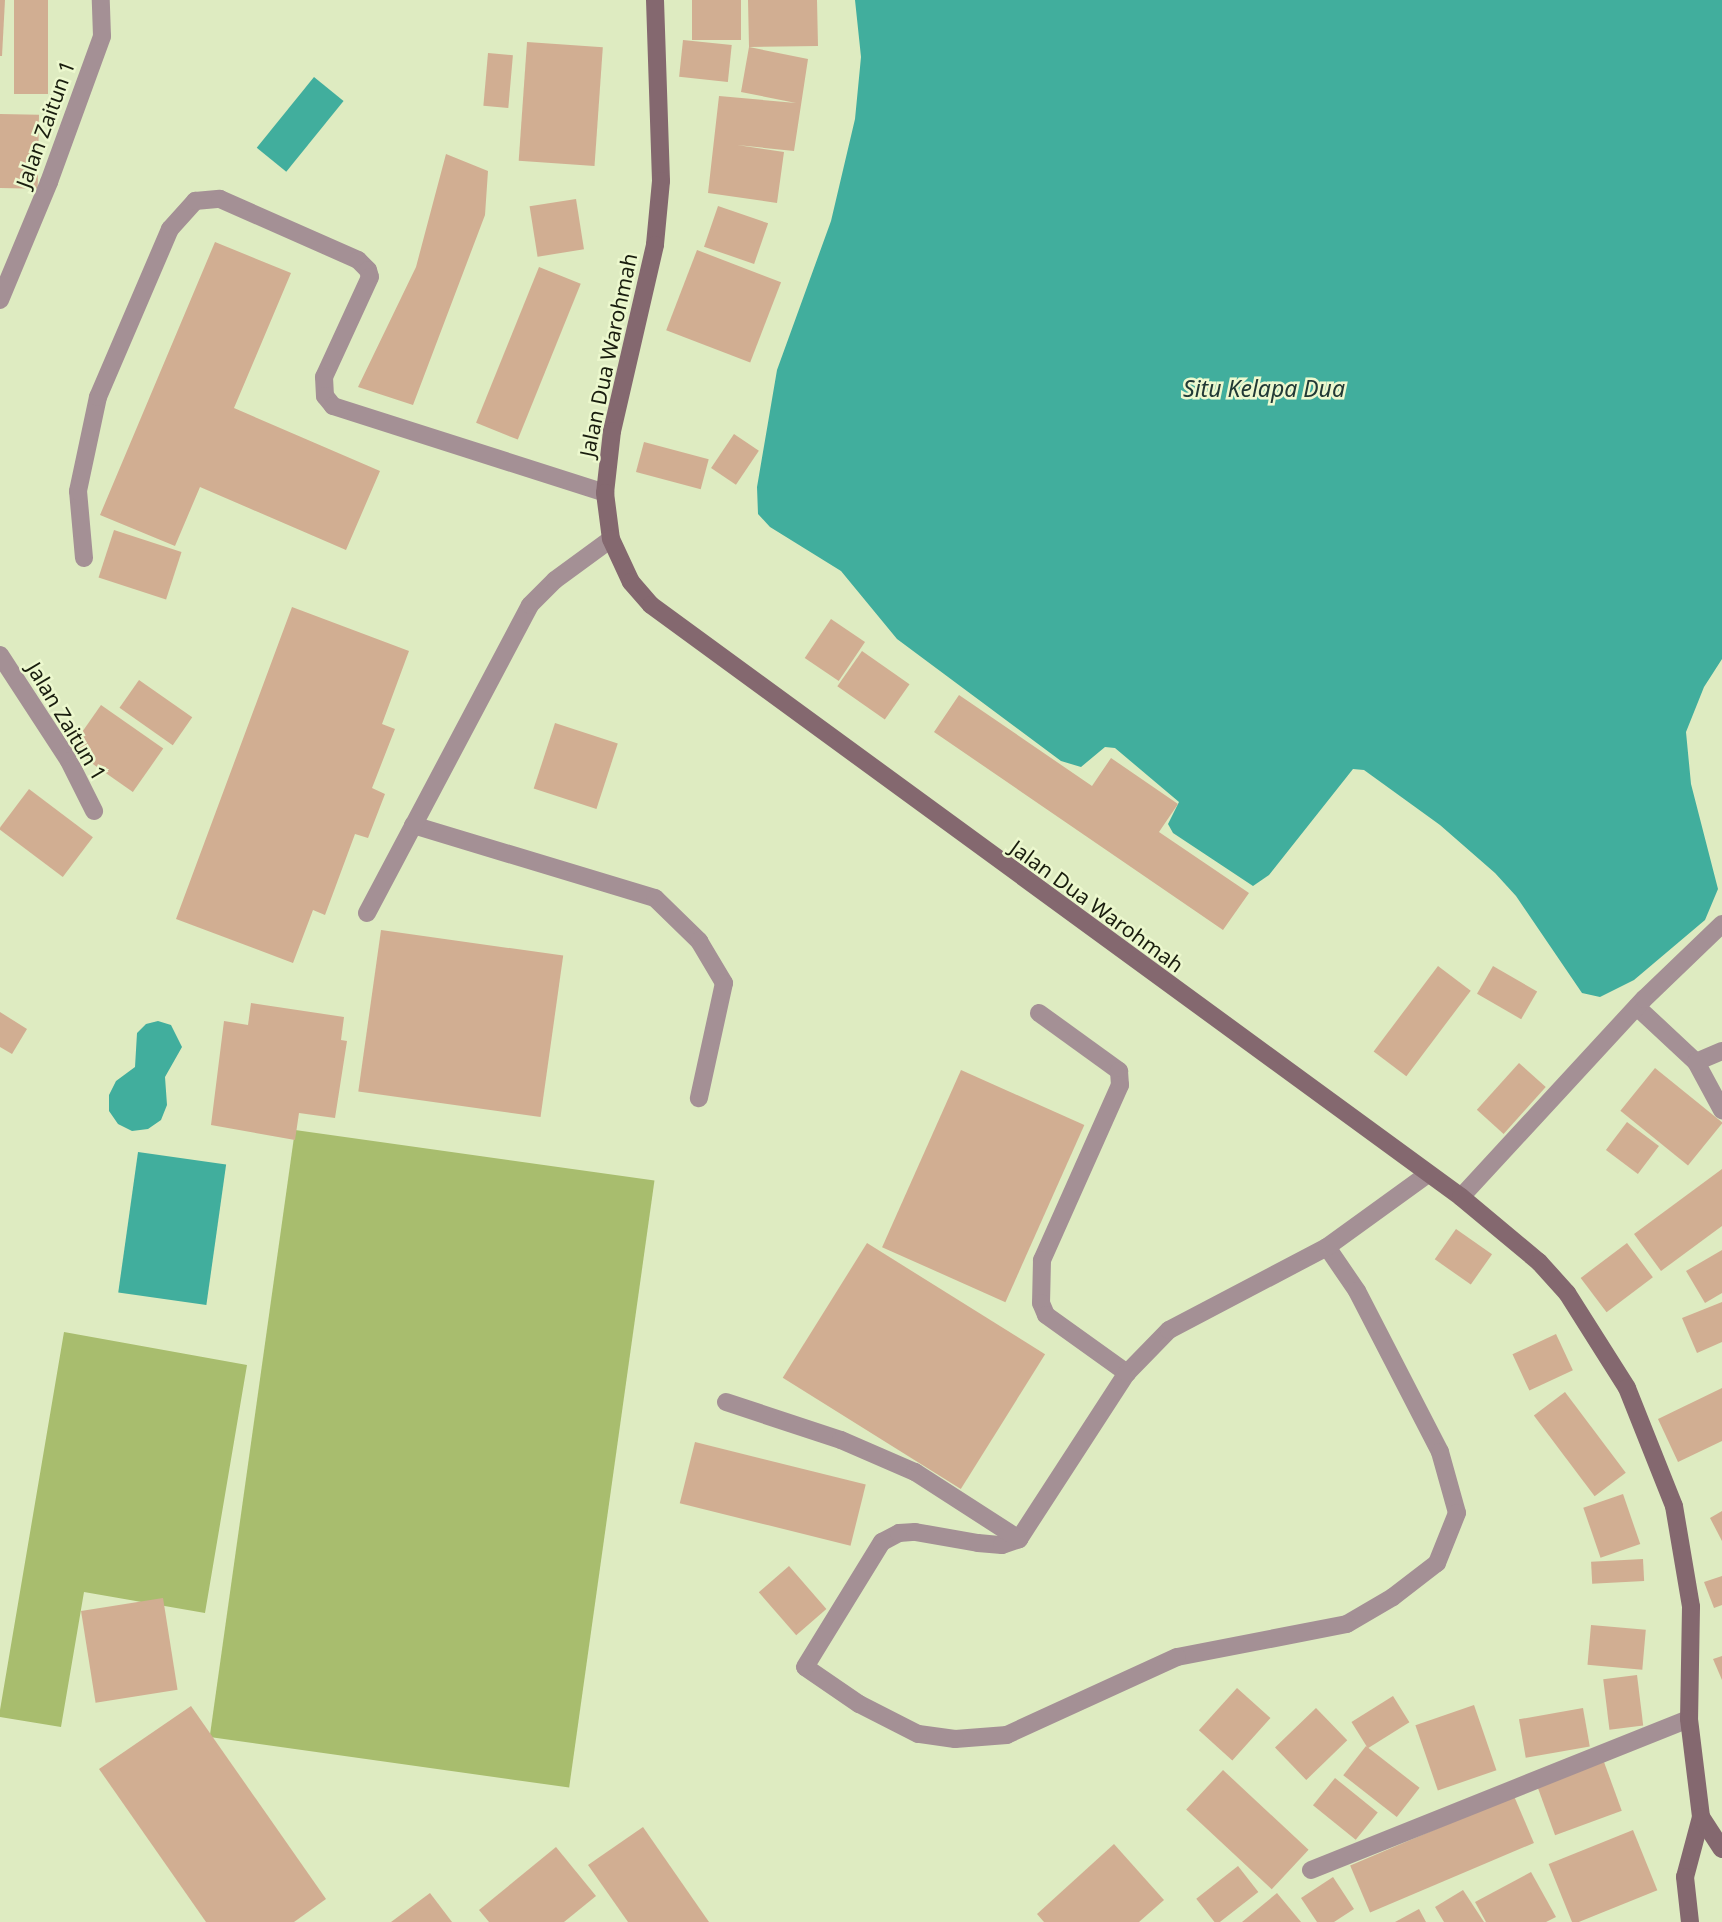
<!DOCTYPE html>
<html>
<head>
<meta charset="utf-8">
<style>
	body { margin:0 }
	#map { position:relative; width:1722px; height:1922px; overflow:hidden; background:#deebc1; font-family:"Noto Sans",sans-serif }
	div>[style] { position:absolute }
	.green>* { inset:0; background:#a8bd6e; transform-origin:0 0 }
	.water>* { inset:0; background:#41ae9d; transform-origin:0 0 }
	.building>* { inset:0; background:#d1ae92; transform-origin:0 0 }
	.lane>* { height:18px; margin:-9px; padding:0 9px; transform-origin:9px; border-radius:9px; background:#a49095 }
	.street>* { height:18px; margin:-9px; padding:0 9px; transform-origin:9px; border-radius:9px; background:#a49095 }
	.secondary>* { height:18px; margin:-9px; padding:0 9px; transform-origin:9px; border-radius:9px; background:#84686f }
	span { translate:-50% -50%; white-space:nowrap; text-align:center; line-height:1.15; -webkit-text-stroke:5px #ecf8ce; paint-order:stroke }
	.street-label { font-size:21px; color:#191d0e }
	.water-label { font-size:23px; color:#213935; font-style:italic }
</style>
</head>
<body>
<div id="map">
	<div class="green">
		<div style="left:295px;top:1130px;width:363px;height:613px;rotate:8deg"></div>
		<div style="clip-path:polygon(64px 1332px,247px 1365px,205px 1613px,84px 1592px,61px 1727px,0 1717px,0 1710px)"></div>
	</div>
	<div class="water">
		<div style="clip-path:polygon(855px 0,1722px 0,1722px 659px,1704px 687px,1686px 732px,1691px 784px,1718px 889px,1705px 920px,1634px 980px,1600px 997px,1582px 993px,1516px 896px,1495px 873px,1440px 825px,1364px 770px,1353px 769px,1269px 875px,1253px 886px,1173px 833px,1168px 824px,1179px 802px,1115px 748px,1105px 747px,1081px 767px,1061px 761px,897px 639px,841px 571px,770px 527px,758px 514px,757px 487px,777px 370px,831px 221px,855px 119px,861px 57px)"></div>
		<div style="left:314px;top:77px;width:38px;height:91px;rotate:39deg"></div>
		<div style="clip-path:polygon(158px 1021px,171px 1025px,182px 1047px,165px 1077px,167px 1105px,161px 1120px,148px 1129px,132px 1131px,118px 1124px,109px 1111px,109px 1095px,116px 1081px,135px 1067px,137px 1033px,146px 1024px)"></div>
		<div style="left:138px;top:1152px;width:89px;height:142px;rotate:8deg"></div>
	</div>
	<div class="building">
		<div style="clip-path:polygon(0 0,5px 0,2px 56px,0 56px)"></div>
		<div style="left:14px;top:0;width:34px;height:94px"></div>
		<div style="left:692px;top:0;width:49px;height:40px"></div>
		<div style="clip-path:polygon(748px 0,817px 0,818px 46px,749px 47px,808px 59px,794px 151px,737px 145px,784px 152px,777px 203px,708px 193px,719px 96px,796px 103px,741px 92px,749px 47px)"></div>
		<div style="left:683px;top:40px;width:49px;height:37px;rotate:6deg"></div>
		<div style="left:527px;top:42px;width:76px;height:119px;rotate:4deg"></div>
		<div style="left:488px;top:53px;width:25px;height:53px;rotate:5deg"></div>
		<div style="left:0;top:114px;width:39px;height:74px;rotate:1deg"></div>
		<div style="clip-path:polygon(446px 154px,488px 171px,485px 215px,413px 405px,358px 387px,416px 267px)"></div>
		<div style="left:576px;top:199px;width:51px;height:47px;rotate:81deg"></div>
		<div style="left:718px;top:206px;width:53px;height:43px;rotate:19deg"></div>
		<div style="clip-path:polygon(215px 242px,291px 273px,234px 408px,380px 471px,346px 550px,200px 487px,175px 546px,100px 515px)"></div>
		<div style="left:697px;top:250px;width:90px;height:86px;rotate:21deg"></div>
		<div style="left:539px;top:267px;width:45px;height:168px;rotate:22deg"></div>
		<div style="left:734px;top:434px;width:30px;height:41px;rotate:34deg"></div>
		<div style="left:644px;top:442px;width:67px;height:31px;rotate:15deg"></div>
		<div style="left:114px;top:530px;width:71px;height:50px;rotate:18deg"></div>
		<div style="clip-path:polygon(292px 607px,409px 651px,382px 724px,395px 729px,372px 788px,385px 794px,368px 838px,355px 834px,325px 915px,313px 910px,293px 963px,176px 919px)"></div>
		<div style="left:831px;top:619px;width:41px;height:47px;rotate:34deg"></div>
		<div style="left:862px;top:651px;width:58px;height:43px;rotate:35deg"></div>
		<div style="left:139px;top:680px;width:65px;height:34px;rotate:35deg"></div>
		<div style="clip-path:polygon(959px 695px,1092px 786px,1111px 758px,1178px 804px,1159px 832px,1249px 893px,1223px 930px,934px 732px)"></div>
		<div style="left:101px;top:705px;width:76px;height:53px;rotate:35deg"></div>
		<div style="left:555px;top:723px;width:66px;height:69px;rotate:18deg"></div>
		<div style="left:29px;top:789px;width:80px;height:50px;rotate:37deg"></div>
		<div style="left:381px;top:930px;width:184px;height:163px;rotate:8deg"></div>
		<div style="left:1438px;top:966px;width:41px;height:107px;rotate:37deg"></div>
		<div style="left:1493px;top:966px;width:51px;height:32px;rotate:30deg"></div>
		<div style="clip-path:polygon(251px 1003px,344px 1017px,341px 1040px,347px 1041px,335px 1118px,299px 1113px,295px 1140px,211px 1125px,224px 1021px,248px 1025px)"></div>
		<div style="clip-path:polygon(0 1012px,27px 1029px,12px 1054px,0 1047px)"></div>
		<div style="left:1519px;top:1063px;width:36px;height:63px;rotate:42deg"></div>
		<div style="left:1655px;top:1068px;width:87px;height:55px;rotate:39deg"></div>
		<div style="left:961px;top:1070px;width:135px;height:194px;rotate:24deg"></div>
		<div style="left:1627px;top:1122px;width:40px;height:35px;rotate:37deg"></div>
		<div style="clip-path:polygon(1722px 1169px,1722px 1226px,1661px 1271px,1634px 1234px)"></div>
		<div style="left:1456px;top:1229px;width:44px;height:37px;rotate:35deg"></div>
		<div style="left:867px;top:1243px;width:210px;height:159px;rotate:32deg"></div>
		<div style="left:1627px;top:1243px;width:43px;height:58px;rotate:53deg"></div>
		<div style="clip-path:polygon(1722px 1250px,1722px 1293px,1705px 1303px,1686px 1271px)"></div>
		<div style="clip-path:polygon(1722px 1302px,1722px 1342px,1697px 1353px,1682px 1318px)"></div>
		<div style="left:1556px;top:1334px;width:40px;height:48px;rotate:65deg"></div>
		<div style="clip-path:polygon(1722px 1388px,1722px 1441px,1678px 1462px,1658px 1419px)"></div>
		<div style="left:1565px;top:1392px;width:101px;height:39px;rotate:53deg"></div>
		<div style="left:695px;top:1442px;width:176px;height:63px;rotate:14deg"></div>
		<div style="left:1623px;top:1494px;width:53px;height:42px;rotate:71deg"></div>
		<div style="clip-path:polygon(1722px 1511px,1722px 1541px,1710px 1518px)"></div>
		<div style="left:1643px;top:1559px;width:22px;height:52px;rotate:87deg"></div>
		<div style="left:789px;top:1566px;width:57px;height:40px;rotate:49deg"></div>
		<div style="clip-path:polygon(1722px 1576px,1722px 1605px,1714px 1608px,1704px 1582px)"></div>
		<div style="left:163px;top:1598px;width:93px;height:83px;rotate:81deg"></div>
		<div style="left:1591px;top:1625px;width:55px;height:40px;rotate:5deg"></div>
		<div style="clip-path:polygon(1722px 1656px,1722px 1680px,1713px 1659px)"></div>
		<div style="left:1637px;top:1675px;width:51px;height:34px;rotate:83deg"></div>
		<div style="left:1237px;top:1688px;width:45px;height:57px;rotate:42deg"></div>
		<div style="left:1393px;top:1696px;width:31px;height:49px;rotate:58deg"></div>
		<div style="left:1474px;top:1705px;width:69px;height:62px;rotate:71deg"></div>
		<div style="clip-path:polygon(191px 1706px,326px 1899px,294px 1922px,206px 1922px,99px 1769px)"></div>
		<div style="left:1316px;top:1708px;width:45px;height:57px;rotate:46deg"></div>
		<div style="left:1583px;top:1708px;width:39px;height:65px;rotate:80deg"></div>
		<div style="left:1366px;top:1746px;width:68px;height:37px;rotate:38deg"></div>
		<div style="left:1604px;top:1762px;width:52px;height:71px;rotate:70deg"></div>
		<div style="left:1223px;top:1770px;width:117px;height:54px;rotate:43deg"></div>
		<div style="left:1335px;top:1778px;width:55px;height:35px;rotate:39deg"></div>
		<div style="left:1514px;top:1796px;width:51px;height:178px;rotate:67deg"></div>
		<div style="clip-path:polygon(643px 1827px,709px 1922px,628px 1922px,588px 1865px)"></div>
		<div style="left:1633px;top:1830px;width:65px;height:91px;rotate:68deg"></div>
		<div style="clip-path:polygon(1114px 1844px,1164px 1900px,1139px 1922px,1044px 1922px,1037px 1914px)"></div>
		<div style="clip-path:polygon(556px 1847px,596px 1896px,564px 1922px,489px 1922px,479px 1910px)"></div>
		<div style="left:1238px;top:1866px;width:33px;height:53px;rotate:52deg"></div>
		<div style="clip-path:polygon(1531px 1872px,1556px 1917px,1546px 1922px,1486px 1922px,1475px 1902px)"></div>
		<div style="clip-path:polygon(1333px 1877px,1354px 1909px,1334px 1922px,1317px 1922px,1301px 1898px)"></div>
		<div style="clip-path:polygon(1463px 1890px,1484px 1922px,1444px 1922px,1435px 1907px)"></div>
		<div style="clip-path:polygon(430px 1893px,452px 1922px,391px 1922px)"></div>
		<div style="clip-path:polygon(1277px 1893px,1301px 1922px,1242px 1922px)"></div>
		<div style="clip-path:polygon(1419px 1909px,1426px 1922px,1395px 1922px)"></div>
	</div>
	<div class="lane">
		<div style="left:84px;top:558px;width:67px;rotate:-95.1deg"></div>
		<div style="left:78px;top:491px;width:96px;rotate:-78deg"></div>
		<div style="left:98px;top:397px;width:183px;rotate:-66.8deg"></div>
		<div style="left:170px;top:229px;width:38px;rotate:-48deg"></div>
		<div style="left:195px;top:201px;width:25px;rotate:-5deg"></div>
		<div style="left:220px;top:199px;width:151px;rotate:23.8deg"></div>
		<div style="left:358px;top:260px;width:14px;rotate:45deg"></div>
		<div style="left:368px;top:270px;width:7px;rotate:74deg"></div>
		<div style="left:370px;top:277px;width:110px;rotate:114.7deg"></div>
		<div style="left:324px;top:377px;width:19px;rotate:87deg"></div>
		<div style="left:325px;top:396px;width:13px;rotate:51deg"></div>
		<div style="left:333px;top:406px;width:286px;rotate:17.7deg"></div>
		<div style="left:413px;top:825px;width:253px;rotate:16.8deg"></div>
		<div style="left:655px;top:898px;width:62px;rotate:44.3deg"></div>
		<div style="left:699px;top:941px;width:49px;rotate:59.2deg"></div>
		<div style="left:724px;top:983px;width:118px;rotate:102.3deg"></div>
		<div style="left:367px;top:913px;width:348px;rotate:-62.1deg"></div>
		<div style="left:530px;top:605px;width:35px;rotate:-45deg"></div>
		<div style="left:555px;top:580px;width:69px;rotate:-36.2deg"></div>
		<div style="left:1039px;top:1013px;width:99px;rotate:35.9deg"></div>
		<div style="left:1119px;top:1071px;width:14px;rotate:86deg"></div>
		<div style="left:1120px;top:1085px;width:192px;rotate:114deg"></div>
		<div style="left:1042px;top:1260px;width:43px;rotate:91.3deg"></div>
		<div style="left:1041px;top:1303px;width:13px;rotate:67deg"></div>
		<div style="left:1046px;top:1315px;width:100px;rotate:35.6deg"></div>
		<div style="left:1327px;top:1247px;width:53px;rotate:55.7deg"></div>
		<div style="left:1357px;top:1291px;width:181px;rotate:62.7deg"></div>
		<div style="left:1440px;top:1452px;width:63px;rotate:74.4deg"></div>
		<div style="left:1457px;top:1513px;width:54px;rotate:111.8deg"></div>
		<div style="left:1437px;top:1563px;width:56px;rotate:142.3deg"></div>
		<div style="left:1393px;top:1597px;width:53px;rotate:149.6deg"></div>
		<div style="left:1347px;top:1624px;width:173px;rotate:169deg"></div>
		<div style="left:1177px;top:1657px;width:187px;rotate:155.4deg"></div>
		<div style="left:1007px;top:1735px;width:52px;rotate:175.6deg"></div>
		<div style="left:955px;top:1739px;width:37px;rotate:-172deg"></div>
		<div style="left:918px;top:1734px;width:66px;rotate:-153deg"></div>
		<div style="left:859px;top:1704px;width:65px;rotate:-145.6deg"></div>
		<div style="left:805px;top:1667px;width:147px;rotate:-58.4deg"></div>
		<div style="left:882px;top:1542px;width:19px;rotate:-28deg"></div>
		<div style="left:899px;top:1533px;width:16px;rotate:-4deg"></div>
		<div style="left:915px;top:1532px;width:64px;rotate:9.9deg"></div>
		<div style="left:978px;top:1543px;width:24px;rotate:5deg"></div>
		<div style="left:1002px;top:1545px;width:18px;rotate:-19deg"></div>
		<div style="left:1019px;top:1539px;width:198px;rotate:-57deg"></div>
		<div style="left:1127px;top:1373px;width:60px;rotate:-45.7deg"></div>
		<div style="left:1169px;top:1330px;width:178px;rotate:-27.7deg"></div>
		<div style="left:1327px;top:1247px;width:125px;rotate:-35.9deg"></div>
		<div style="left:726px;top:1402px;width:121px;rotate:18.3deg"></div>
		<div style="left:841px;top:1440px;width:81px;rotate:23.4deg"></div>
		<div style="left:915px;top:1472px;width:124px;rotate:32.8deg"></div>
	</div>
	<div class="street">
		<div style="left:0;top:300px;width:128px;rotate:-67.4deg"></div>
		<div style="left:49px;top:182px;width:155px;rotate:-70deg"></div>
		<div style="left:102px;top:36px;width:36px;rotate:-92deg"></div>
		<div style="left:0;top:655px;width:126px;rotate:56.9deg"></div>
		<div style="left:69px;top:761px;width:56px;rotate:63.4deg"></div>
		<div style="left:1637px;top:1007px;width:81px;rotate:43deg"></div>
		<div style="left:1696px;top:1062px;width:55px;rotate:61.6deg"></div>
		<div style="left:1696px;top:1062px;width:28px;rotate:-23deg"></div>
		<div style="left:1461px;top:1197px;width:270px;rotate:-47.3deg"></div>
		<div style="left:1644px;top:999px;width:108px;rotate:-43.9deg"></div>
		<div style="left:1311px;top:1870px;width:407px;rotate:-21.8deg"></div>
	</div>
	<div class="secondary">
		<div style="left:655px;top:0;width:181px;rotate:88.1deg"></div>
		<div style="left:661px;top:181px;width:64px;rotate:95.4deg"></div>
		<div style="left:655px;top:245px;width:191px;rotate:103deg"></div>
		<div style="left:612px;top:431px;width:62px;rotate:96.4deg"></div>
		<div style="left:605px;top:493px;width:46px;rotate:82.6deg"></div>
		<div style="left:611px;top:539px;width:47px;rotate:65.1deg"></div>
		<div style="left:631px;top:582px;width:30px;rotate:49deg"></div>
		<div style="left:651px;top:605px;width:1003px;rotate:36.16deg"></div>
		<div style="left:1461px;top:1197px;width:102px;rotate:39.8deg"></div>
		<div style="left:1539px;top:1262px;width:42px;rotate:47.9deg"></div>
		<div style="left:1567px;top:1293px;width:112px;rotate:57.7deg"></div>
		<div style="left:1627px;top:1388px;width:127px;rotate:68.3deg"></div>
		<div style="left:1674px;top:1506px;width:102px;rotate:80.4deg"></div>
		<div style="left:1691px;top:1607px;width:112px;rotate:91deg"></div>
		<div style="left:1689px;top:1719px;width:99px;rotate:83deg"></div>
		<div style="left:1701px;top:1817px;width:62px;rotate:104.9deg"></div>
		<div style="left:1685px;top:1877px;width:45px;rotate:83.7deg"></div>
		<div style="left:1701px;top:1817px;width:38px;rotate:57deg"></div>
	</div>
	<div class="street-label">
		<span style="left:45px;top:124px;rotate:-70deg">Jalan Zaitun 1</span>
		<span style="left:608px;top:355px;rotate:-78deg">Jalan Dua Warohmah</span>
		<span style="left:67px;top:721px;rotate:59deg">Jalan Zaitun 1</span>
		<span style="left:1097px;top:906px;rotate:36deg">Jalan Dua Warohmah</span>
	</div>
	<div class="water-label">
		<span style="left:1264px;top:388px">Situ Kelapa Dua</span>
	</div>
</div>
</body>
</html>
